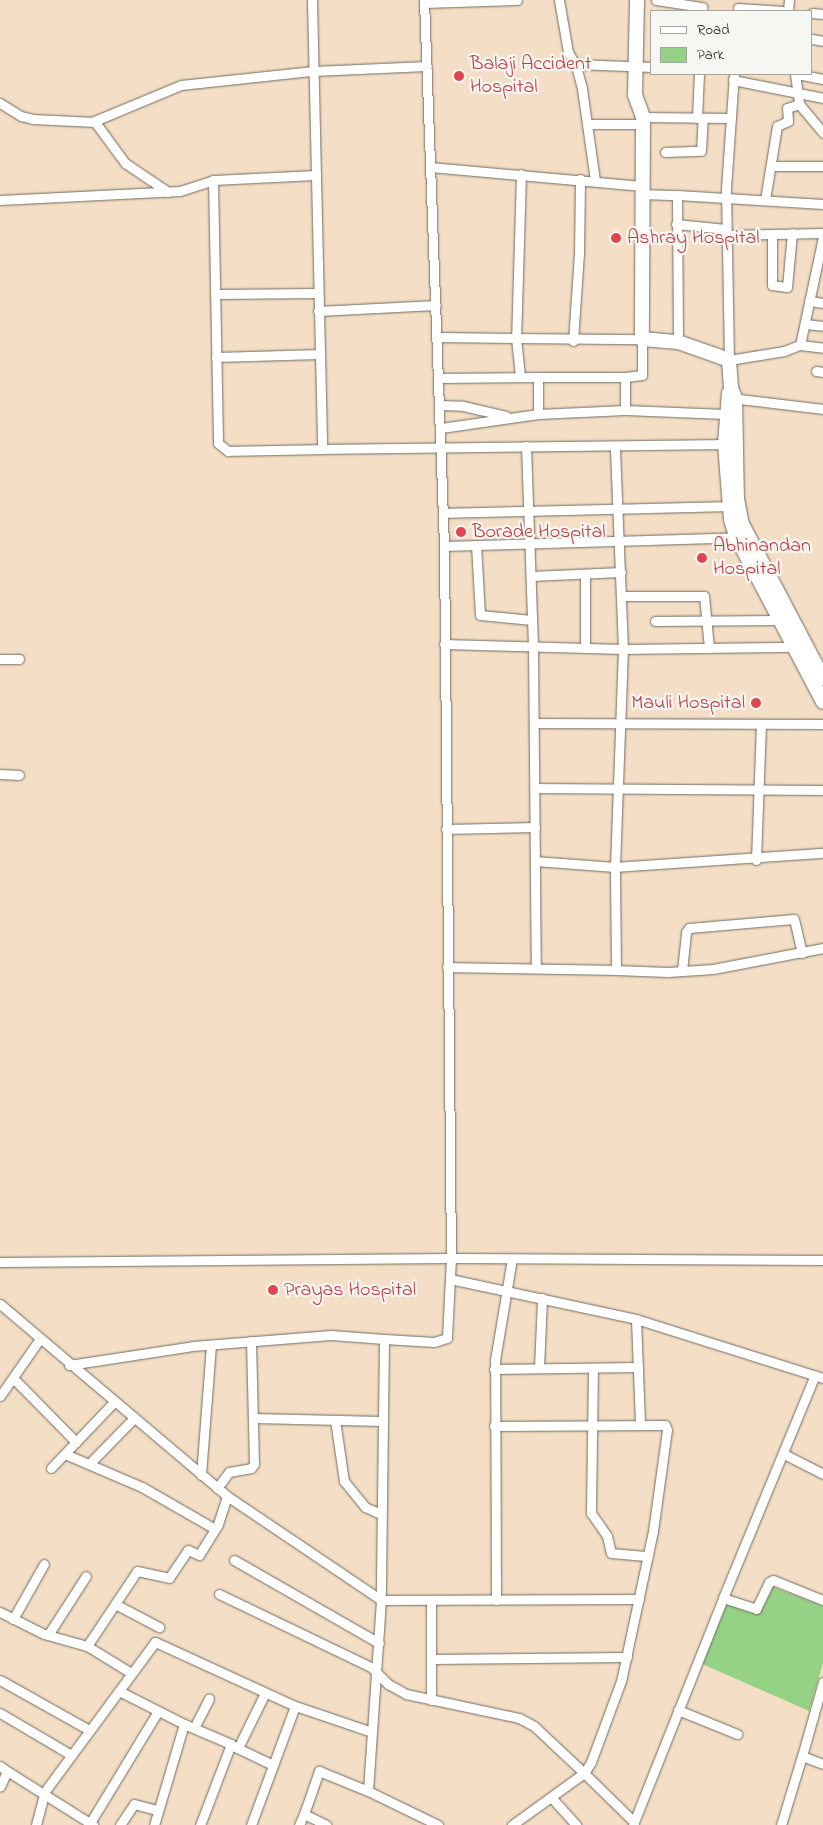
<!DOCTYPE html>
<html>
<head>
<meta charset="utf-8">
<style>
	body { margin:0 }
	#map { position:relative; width:823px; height:1825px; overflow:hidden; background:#f4dfc6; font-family:"Indie Flower",sans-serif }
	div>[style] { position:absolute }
	.green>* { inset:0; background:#95d286 }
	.roads { filter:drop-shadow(0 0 1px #716a61) drop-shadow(0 0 1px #716a61) }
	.street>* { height:9px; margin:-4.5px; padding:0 4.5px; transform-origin:4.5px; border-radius:4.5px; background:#fff }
	.primary>* { height:14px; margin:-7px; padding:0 7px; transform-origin:7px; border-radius:7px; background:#fff }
	.dots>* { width:14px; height:14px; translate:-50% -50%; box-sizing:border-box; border:2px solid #f6f6f2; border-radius:50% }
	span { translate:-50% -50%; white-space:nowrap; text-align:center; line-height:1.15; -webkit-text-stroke:4.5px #f6f6f2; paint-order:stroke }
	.health-label { font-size:20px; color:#be3a42 }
	.left { translate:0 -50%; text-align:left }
	.right { translate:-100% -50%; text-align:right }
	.legend { position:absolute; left:650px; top:10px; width:162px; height:65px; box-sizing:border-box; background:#f6f6f2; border:1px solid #a5a5a2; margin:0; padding:6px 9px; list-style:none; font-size:15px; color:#2b2b2b }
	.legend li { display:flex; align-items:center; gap:10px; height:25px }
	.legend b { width:25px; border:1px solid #a5a5a2 }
</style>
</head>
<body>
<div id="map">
	<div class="green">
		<div style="clip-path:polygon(770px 1586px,823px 1606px,823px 1663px,809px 1711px,700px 1663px,721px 1602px,751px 1613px,761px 1605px)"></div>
	</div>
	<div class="roads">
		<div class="street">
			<div style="left:312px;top:0;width:449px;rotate:88.7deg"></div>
			<div style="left:322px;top:449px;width:403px;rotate:-0.7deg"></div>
			<div style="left:424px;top:0;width:546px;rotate:87.9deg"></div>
			<div style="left:444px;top:546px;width:712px;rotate:89.44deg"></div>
			<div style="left:451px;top:1258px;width:372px;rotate:0.3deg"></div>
			<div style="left:559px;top:0;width:53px;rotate:80.2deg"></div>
			<div style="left:568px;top:52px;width:16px;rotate:60deg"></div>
			<div style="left:576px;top:66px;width:24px;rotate:75deg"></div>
			<div style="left:582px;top:89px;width:92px;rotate:81.9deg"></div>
			<div style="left:656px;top:0;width:47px;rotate:8.7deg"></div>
			<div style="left:424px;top:3px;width:93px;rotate:-1.8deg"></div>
			<div style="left:738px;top:8px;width:45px;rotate:3.8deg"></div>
			<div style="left:788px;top:11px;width:11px;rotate:-85deg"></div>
			<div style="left:812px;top:13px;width:11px;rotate:5deg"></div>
			<div style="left:812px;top:39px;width:11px;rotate:10deg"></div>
			<div style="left:575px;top:64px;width:77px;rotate:2.2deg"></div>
			<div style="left:734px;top:74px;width:115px;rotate:94deg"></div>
			<div style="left:726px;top:189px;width:171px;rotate:89deg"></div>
			<div style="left:729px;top:360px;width:56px;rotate:-9.3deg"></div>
			<div style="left:784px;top:351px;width:17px;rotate:-21deg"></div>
			<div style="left:800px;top:345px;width:23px;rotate:7deg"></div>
			<div style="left:795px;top:74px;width:30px;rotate:82deg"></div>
			<div style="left:799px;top:104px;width:38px;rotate:50deg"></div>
			<div style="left:797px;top:74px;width:26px;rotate:11deg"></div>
			<div style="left:733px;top:80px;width:92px;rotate:11.3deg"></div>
			<div style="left:0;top:103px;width:25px;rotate:32deg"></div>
			<div style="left:21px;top:116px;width:12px;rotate:14deg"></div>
			<div style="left:33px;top:119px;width:62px;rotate:2.8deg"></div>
			<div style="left:95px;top:122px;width:51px;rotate:53.8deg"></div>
			<div style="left:125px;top:163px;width:52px;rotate:34deg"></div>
			<div style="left:643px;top:117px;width:88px;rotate:0.7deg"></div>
			<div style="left:697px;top:118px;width:44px;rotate:-87.4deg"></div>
			<div style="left:92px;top:122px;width:96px;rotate:-22.6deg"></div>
			<div style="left:181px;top:85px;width:133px;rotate:-6.1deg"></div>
			<div style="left:313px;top:71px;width:114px;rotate:-2.5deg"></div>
			<div style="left:587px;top:124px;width:56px"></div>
			<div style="left:665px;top:152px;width:36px;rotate:-2deg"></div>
			<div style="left:701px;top:151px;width:33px;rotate:-87deg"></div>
			<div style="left:771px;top:166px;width:52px"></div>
			<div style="left:430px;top:167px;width:213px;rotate:5.1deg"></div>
			<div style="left:521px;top:174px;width:164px;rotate:91.7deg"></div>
			<div style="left:516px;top:338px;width:126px;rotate:0.5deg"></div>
			<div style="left:213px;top:180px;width:263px;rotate:88.9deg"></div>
			<div style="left:218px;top:443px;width:13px;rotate:39deg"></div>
			<div style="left:228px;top:451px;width:94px;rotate:-1.2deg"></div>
			<div style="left:641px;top:194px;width:36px;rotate:2deg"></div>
			<div style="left:677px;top:195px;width:147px;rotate:89.6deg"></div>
			<div style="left:677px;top:195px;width:146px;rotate:3.5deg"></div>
			<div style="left:0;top:200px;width:180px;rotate:-2.9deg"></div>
			<div style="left:180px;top:191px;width:35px;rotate:-18deg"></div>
			<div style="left:213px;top:180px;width:103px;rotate:-2.8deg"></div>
			<div style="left:765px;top:200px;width:75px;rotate:-80.8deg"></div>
			<div style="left:777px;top:126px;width:12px;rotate:-24deg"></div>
			<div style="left:788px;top:121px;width:13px;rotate:-94deg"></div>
			<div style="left:787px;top:108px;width:13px;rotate:-18deg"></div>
			<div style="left:676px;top:224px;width:50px;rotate:5.7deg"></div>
			<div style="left:726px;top:235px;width:97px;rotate:-1.2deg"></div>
			<div style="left:772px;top:236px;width:49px;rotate:90deg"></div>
			<div style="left:772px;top:285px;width:15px;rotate:8deg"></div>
			<div style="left:787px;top:287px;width:54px;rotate:-84.7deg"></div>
			<div style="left:215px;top:294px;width:103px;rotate:-0.6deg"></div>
			<div style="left:809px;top:301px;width:14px;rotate:8deg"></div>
			<div style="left:318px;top:311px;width:118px;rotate:-2.9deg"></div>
			<div style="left:805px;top:324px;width:18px;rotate:6deg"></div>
			<div style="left:437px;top:337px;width:79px;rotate:0.7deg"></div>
			<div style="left:516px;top:338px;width:39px;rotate:84deg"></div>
			<div style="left:573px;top:341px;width:87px;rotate:-86.1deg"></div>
			<div style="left:579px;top:254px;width:75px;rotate:-89.2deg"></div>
			<div style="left:800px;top:345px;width:110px;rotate:-78deg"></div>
			<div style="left:216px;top:357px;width:104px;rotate:-1.7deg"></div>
			<div style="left:816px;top:371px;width:7px;rotate:8deg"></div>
			<div style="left:439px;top:378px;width:99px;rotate:-0.6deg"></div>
			<div style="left:731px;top:398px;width:93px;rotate:6.8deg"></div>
			<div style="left:440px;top:405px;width:23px;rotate:2deg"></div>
			<div style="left:463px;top:406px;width:44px;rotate:13.1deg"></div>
			<div style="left:625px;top:410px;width:33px;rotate:-90deg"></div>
			<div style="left:625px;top:377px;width:17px;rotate:-7deg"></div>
			<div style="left:642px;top:375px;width:35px;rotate:-90deg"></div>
			<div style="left:538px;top:414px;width:37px;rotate:-90deg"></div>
			<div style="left:538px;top:377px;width:87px"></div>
			<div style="left:441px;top:428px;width:98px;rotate:-8.2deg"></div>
			<div style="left:538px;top:414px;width:87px;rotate:-2.6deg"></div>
			<div style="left:625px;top:410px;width:101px;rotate:2.3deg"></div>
			<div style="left:526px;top:446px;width:201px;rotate:88deg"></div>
			<div style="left:533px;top:647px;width:321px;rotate:89.5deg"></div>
			<div style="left:443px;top:513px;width:285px;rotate:-1.4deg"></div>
			<div style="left:476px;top:545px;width:70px;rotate:86.7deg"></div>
			<div style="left:480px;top:615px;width:52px;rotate:5.5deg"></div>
			<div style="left:444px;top:546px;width:297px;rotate:-1.7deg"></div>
			<div style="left:531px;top:576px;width:90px;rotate:-2.5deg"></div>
			<div style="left:621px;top:596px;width:83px"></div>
			<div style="left:704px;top:596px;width:52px;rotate:84.5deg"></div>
			<div style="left:655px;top:621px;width:124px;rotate:-0.5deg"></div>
			<div style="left:444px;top:644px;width:179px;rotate:1.6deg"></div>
			<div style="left:623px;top:649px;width:175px;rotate:-0.7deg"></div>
			<div style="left:585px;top:648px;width:74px;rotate:-90deg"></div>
			<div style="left:0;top:659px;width:19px"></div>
			<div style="left:534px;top:723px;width:289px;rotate:0.2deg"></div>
			<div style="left:0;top:774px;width:19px;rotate:3deg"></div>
			<div style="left:535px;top:788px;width:288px;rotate:0.4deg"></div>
			<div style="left:446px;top:829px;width:89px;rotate:-1.3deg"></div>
			<div style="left:756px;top:860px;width:135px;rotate:-87.9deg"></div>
			<div style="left:535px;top:861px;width:80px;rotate:4.3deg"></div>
			<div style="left:615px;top:867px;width:208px;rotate:-3.9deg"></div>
			<div style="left:447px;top:967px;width:169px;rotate:1deg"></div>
			<div style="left:616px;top:970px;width:103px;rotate:-90.6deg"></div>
			<div style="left:615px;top:867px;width:218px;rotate:-87.9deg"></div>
			<div style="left:623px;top:649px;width:203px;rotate:-92.3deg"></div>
			<div style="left:616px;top:970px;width:52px;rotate:2.2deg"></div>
			<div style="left:668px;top:972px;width:45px;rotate:-3.8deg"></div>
			<div style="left:713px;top:969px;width:112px;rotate:-10.8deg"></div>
			<div style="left:682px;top:971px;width:39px;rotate:-84deg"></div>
			<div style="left:686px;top:932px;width:5px;rotate:-53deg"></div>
			<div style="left:689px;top:928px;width:105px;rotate:-4.9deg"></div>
			<div style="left:794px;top:919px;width:35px;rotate:77deg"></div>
			<div style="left:0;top:1262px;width:451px;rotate:-0.5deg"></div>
			<div style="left:451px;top:1258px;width:80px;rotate:92.9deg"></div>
			<div style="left:447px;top:1338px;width:14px;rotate:163deg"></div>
			<div style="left:434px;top:1342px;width:50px;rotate:-176.6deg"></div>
			<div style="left:384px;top:1339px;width:261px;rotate:90.7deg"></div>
			<div style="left:381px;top:1600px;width:258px;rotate:-0.2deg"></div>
			<div style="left:450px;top:1279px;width:190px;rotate:12.1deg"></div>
			<div style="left:636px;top:1319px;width:196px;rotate:17.5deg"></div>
			<div style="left:0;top:1304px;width:297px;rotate:40.2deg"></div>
			<div style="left:227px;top:1496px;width:186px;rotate:34deg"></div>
			<div style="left:381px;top:1600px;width:132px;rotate:93.9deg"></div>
			<div style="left:372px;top:1732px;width:81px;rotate:-161.3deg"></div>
			<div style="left:295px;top:1706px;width:154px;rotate:-155.4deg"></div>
			<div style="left:155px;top:1642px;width:185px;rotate:126.4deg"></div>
			<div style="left:45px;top:1791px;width:35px;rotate:105deg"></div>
			<div style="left:636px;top:1319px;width:106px;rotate:87.8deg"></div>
			<div style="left:69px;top:1365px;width:125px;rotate:-8.7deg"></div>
			<div style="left:193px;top:1346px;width:138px;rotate:-4.6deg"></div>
			<div style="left:331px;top:1335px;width:53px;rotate:4.3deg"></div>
			<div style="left:539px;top:1368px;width:70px;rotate:-87.5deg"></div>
			<div style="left:593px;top:1368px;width:145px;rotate:90.8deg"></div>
			<div style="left:591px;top:1513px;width:28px;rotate:55deg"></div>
			<div style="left:607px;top:1536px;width:17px;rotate:77deg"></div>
			<div style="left:611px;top:1553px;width:37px;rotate:5deg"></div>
			<div style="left:494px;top:1369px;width:144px;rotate:-0.8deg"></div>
			<div style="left:13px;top:1378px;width:90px;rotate:45.5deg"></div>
			<div style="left:0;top:1396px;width:68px;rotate:-55.1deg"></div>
			<div style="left:253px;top:1418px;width:129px;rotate:1.3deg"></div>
			<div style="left:335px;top:1420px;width:62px;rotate:81.6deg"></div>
			<div style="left:344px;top:1481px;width:33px;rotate:51deg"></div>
			<div style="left:365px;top:1507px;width:17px;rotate:24deg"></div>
			<div style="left:494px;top:1426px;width:171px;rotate:-0.3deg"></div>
			<div style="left:665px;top:1425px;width:5px;rotate:68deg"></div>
			<div style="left:667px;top:1430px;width:102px;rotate:97.9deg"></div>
			<div style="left:653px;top:1531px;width:153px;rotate:102deg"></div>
			<div style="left:621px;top:1681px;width:86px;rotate:110.3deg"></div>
			<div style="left:591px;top:1762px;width:13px;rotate:122deg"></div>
			<div style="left:584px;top:1773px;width:89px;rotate:144.2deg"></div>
			<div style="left:65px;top:1454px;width:84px;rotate:23.2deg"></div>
			<div style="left:142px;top:1487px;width:84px;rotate:29.9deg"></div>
			<div style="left:784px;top:1454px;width:44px;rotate:27.1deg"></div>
			<div style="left:89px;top:1464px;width:63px;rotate:-45.6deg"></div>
			<div style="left:51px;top:1468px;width:91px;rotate:-46.3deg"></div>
			<div style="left:201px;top:1475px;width:130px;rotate:-85.6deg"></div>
			<div style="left:217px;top:1488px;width:20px;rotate:-53deg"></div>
			<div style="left:229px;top:1472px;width:22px;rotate:-10deg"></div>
			<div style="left:251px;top:1468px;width:5px;rotate:-53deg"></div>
			<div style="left:254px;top:1464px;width:123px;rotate:-91.4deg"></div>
			<div style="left:234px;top:1560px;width:167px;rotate:29.8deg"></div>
			<div style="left:219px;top:1594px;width:169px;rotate:25.7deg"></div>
			<div style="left:371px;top:1667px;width:24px;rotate:45deg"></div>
			<div style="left:388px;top:1684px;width:21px;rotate:29deg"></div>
			<div style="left:406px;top:1694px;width:116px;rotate:12deg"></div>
			<div style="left:519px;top:1718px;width:17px;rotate:28deg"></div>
			<div style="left:534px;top:1726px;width:69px;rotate:43.2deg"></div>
			<div style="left:584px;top:1773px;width:70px;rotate:44.4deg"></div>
			<div style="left:634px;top:1822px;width:3px;rotate:108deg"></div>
			<div style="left:723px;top:1598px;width:241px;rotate:-67.6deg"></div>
			<div style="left:496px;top:1600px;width:240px;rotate:-90.2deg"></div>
			<div style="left:495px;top:1360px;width:103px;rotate:-80.5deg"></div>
			<div style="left:115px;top:1604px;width:50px;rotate:27.6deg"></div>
			<div style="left:0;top:1612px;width:49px;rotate:26.6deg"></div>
			<div style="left:44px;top:1634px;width:45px;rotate:15.6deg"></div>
			<div style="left:87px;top:1646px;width:90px;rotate:-56.3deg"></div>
			<div style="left:137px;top:1571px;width:33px;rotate:12deg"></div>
			<div style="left:169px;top:1578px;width:34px;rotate:-56deg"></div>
			<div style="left:188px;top:1550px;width:12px;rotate:24deg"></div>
			<div style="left:199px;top:1555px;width:36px;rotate:-58deg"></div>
			<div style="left:218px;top:1524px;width:29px;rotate:-72deg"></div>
			<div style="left:13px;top:1619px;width:63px;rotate:-60.6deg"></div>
			<div style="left:48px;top:1635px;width:70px;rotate:-57.2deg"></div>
			<div style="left:87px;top:1646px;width:52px;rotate:31.5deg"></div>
			<div style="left:432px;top:1659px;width:195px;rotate:-0.6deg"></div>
			<div style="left:0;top:1680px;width:102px;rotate:29.3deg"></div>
			<div style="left:119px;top:1691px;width:73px;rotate:26.9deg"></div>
			<div style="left:184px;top:1724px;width:105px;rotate:106.5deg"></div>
			<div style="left:431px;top:1700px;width:100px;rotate:-90deg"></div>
			<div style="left:678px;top:1710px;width:64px;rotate:22.1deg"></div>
			<div style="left:0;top:1713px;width:82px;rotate:30.6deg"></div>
			<div style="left:184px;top:1724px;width:51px;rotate:23.1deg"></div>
			<div style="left:231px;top:1744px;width:87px;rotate:110.9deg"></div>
			<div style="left:194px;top:1728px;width:33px;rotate:-63deg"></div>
			<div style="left:372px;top:1732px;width:59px;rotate:93.9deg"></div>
			<div style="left:368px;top:1791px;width:78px;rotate:25.9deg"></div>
			<div style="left:233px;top:1746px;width:44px;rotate:25.4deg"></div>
			<div style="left:238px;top:1748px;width:61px;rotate:-63.9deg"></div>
			<div style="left:802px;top:1756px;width:77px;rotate:-74.2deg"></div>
			<div style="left:0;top:1766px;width:9px;rotate:36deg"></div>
			<div style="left:7px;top:1771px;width:17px;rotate:114deg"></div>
			<div style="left:7px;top:1771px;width:102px;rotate:32.1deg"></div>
			<div style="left:551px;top:1797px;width:38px;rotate:48deg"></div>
			<div style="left:304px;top:1814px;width:46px;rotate:-70.8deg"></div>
			<div style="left:319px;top:1771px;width:53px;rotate:22.2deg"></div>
			<div style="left:634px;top:1822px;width:241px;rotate:-68.3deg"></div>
			<div style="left:723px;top:1598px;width:35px;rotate:18deg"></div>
			<div style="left:756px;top:1609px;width:30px;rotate:-64deg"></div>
			<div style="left:769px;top:1582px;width:4px;rotate:-27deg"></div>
			<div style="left:773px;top:1580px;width:54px;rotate:21.8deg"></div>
			<div style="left:90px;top:1823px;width:131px;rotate:-58.7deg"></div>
			<div style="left:120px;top:1825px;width:25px;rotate:-56deg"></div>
			<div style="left:134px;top:1804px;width:24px;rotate:15deg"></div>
			<div style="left:251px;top:1825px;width:127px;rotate:-69.7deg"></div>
			<div style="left:299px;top:1825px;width:12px;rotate:-66deg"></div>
			<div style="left:304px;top:1814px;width:25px;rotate:26deg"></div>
			<div style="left:781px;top:1825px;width:72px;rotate:-73.1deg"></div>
			<div style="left:802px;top:1756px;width:22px;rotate:21deg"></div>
		</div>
		<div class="primary">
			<div style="left:637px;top:0;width:95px;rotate:91.2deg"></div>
			<div style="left:635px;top:95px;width:23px;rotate:70deg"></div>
			<div style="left:643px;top:117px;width:222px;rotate:90.3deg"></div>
			<div style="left:642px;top:339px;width:36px;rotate:5deg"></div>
			<div style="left:678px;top:342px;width:54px;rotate:19.4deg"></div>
			<div style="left:729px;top:360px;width:28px;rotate:86deg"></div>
			<div style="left:731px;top:388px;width:11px;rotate:68deg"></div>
			<div style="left:735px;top:398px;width:101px;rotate:88.9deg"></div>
			<div style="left:737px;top:499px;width:25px;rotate:79deg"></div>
			<div style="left:742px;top:524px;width:174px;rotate:62.3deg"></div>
			<div style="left:729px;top:393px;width:51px;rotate:94.5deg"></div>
			<div style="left:725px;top:444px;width:76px;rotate:85.5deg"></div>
			<div style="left:731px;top:520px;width:19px;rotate:72deg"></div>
			<div style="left:737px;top:538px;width:185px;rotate:62.3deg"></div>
		</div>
	</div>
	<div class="dots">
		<div style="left:459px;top:76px;background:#e0444e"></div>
		<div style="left:616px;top:238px;background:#e0444e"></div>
		<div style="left:461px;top:532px;background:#e0444e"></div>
		<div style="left:702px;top:558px;background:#e0444e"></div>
		<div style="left:756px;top:703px;background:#e0444e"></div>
		<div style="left:273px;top:1290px;background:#e0444e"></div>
	</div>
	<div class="health-label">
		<span class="left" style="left:470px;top:76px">Balaji Accident<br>Hospital</span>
		<span class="left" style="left:627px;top:238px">Ashray Hospital</span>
		<span class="left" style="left:472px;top:532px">Borade Hospital</span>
		<span class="left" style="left:713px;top:558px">Abhinandan<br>Hospital</span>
		<span class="right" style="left:745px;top:703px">Mauli Hospital</span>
		<span class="left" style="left:284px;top:1290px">Prayas Hospital</span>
	</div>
	<ul class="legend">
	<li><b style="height:6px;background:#fff"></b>Road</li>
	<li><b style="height:14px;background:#95d286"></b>Park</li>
	</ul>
</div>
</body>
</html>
